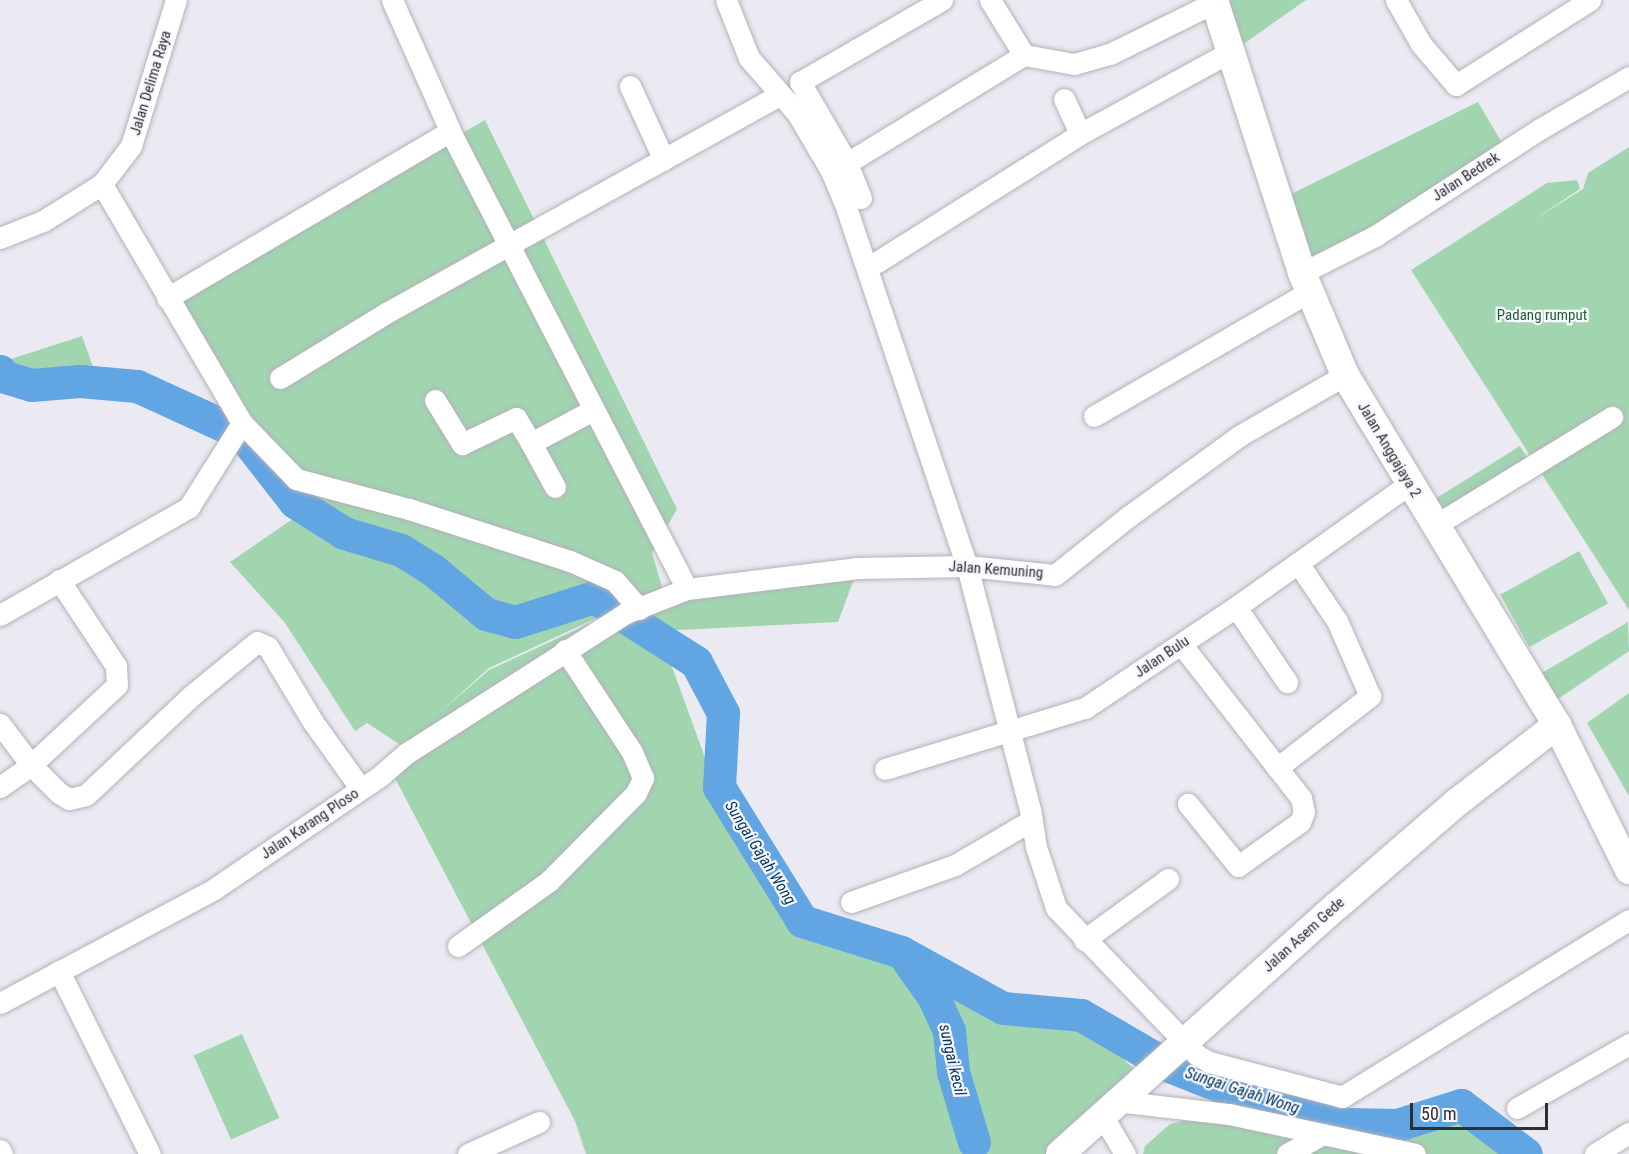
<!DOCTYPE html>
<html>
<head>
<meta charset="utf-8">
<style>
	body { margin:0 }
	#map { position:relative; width:1629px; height:1154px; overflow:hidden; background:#ebeaf2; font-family:"Roboto Condensed",sans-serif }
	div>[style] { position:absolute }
	.green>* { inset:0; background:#a1d5b0; transform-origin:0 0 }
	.river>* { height:33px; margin:-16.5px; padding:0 16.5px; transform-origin:16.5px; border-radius:16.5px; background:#61a5e3 }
	.roads { filter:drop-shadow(0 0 2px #b3b1b9) drop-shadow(0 0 2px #b3b1b9) }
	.street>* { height:21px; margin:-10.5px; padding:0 10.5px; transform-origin:10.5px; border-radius:10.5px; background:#fff }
	.secondary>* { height:28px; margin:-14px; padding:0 14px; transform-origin:14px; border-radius:14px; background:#fff }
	span { translate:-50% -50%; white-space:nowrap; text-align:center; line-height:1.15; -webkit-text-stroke:4.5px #f8f7fe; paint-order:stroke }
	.street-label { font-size:15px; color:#2f2f32 }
	.park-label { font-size:15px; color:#215e39 }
	.water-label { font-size:16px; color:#023860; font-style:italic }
	.scale { position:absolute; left:1410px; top:1103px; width:138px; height:27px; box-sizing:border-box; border:3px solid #2f2f32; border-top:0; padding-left:8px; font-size:18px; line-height:21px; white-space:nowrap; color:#2f2f32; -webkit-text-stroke:4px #f8f7fe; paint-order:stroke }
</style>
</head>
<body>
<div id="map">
	<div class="green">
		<div style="clip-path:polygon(1216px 0,1306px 0,1232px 52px)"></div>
		<div style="clip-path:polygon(1478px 102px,1502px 143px,1378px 227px,1306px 261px,1281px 199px)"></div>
		<div style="clip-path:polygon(evenodd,485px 120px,677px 509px,652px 553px,663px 590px,858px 568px,838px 622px,659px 631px,716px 788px,794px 932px,901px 952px,1002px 1011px,1081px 1018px,1140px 1075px,1053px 1154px,586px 1154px,575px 1121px,386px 761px,402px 746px,367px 723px,355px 731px,285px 623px,230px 562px,303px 512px,295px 502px,307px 505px,247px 424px,172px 300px,485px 120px,585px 599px,619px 610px,489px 670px,437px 715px,489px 668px,601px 616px,585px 599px)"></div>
		<div style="clip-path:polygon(1629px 147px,1629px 610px,1411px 270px,1547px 183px,1577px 180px,1580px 189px,1532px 221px,1583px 189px,1588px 173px)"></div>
		<div style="clip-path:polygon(82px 336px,95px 372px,31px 380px,9px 374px,5px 361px)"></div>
		<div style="left:1520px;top:446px;width:22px;height:110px;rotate:58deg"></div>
		<div style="left:1579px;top:551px;width:60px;height:90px;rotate:61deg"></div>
		<div style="clip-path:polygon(1628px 622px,1629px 651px,1555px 701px,1530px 680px)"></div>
		<div style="clip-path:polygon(1629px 693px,1629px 796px,1587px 723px)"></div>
		<div style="left:242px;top:1034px;width:92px;height:53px;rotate:66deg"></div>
		<div style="clip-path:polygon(1461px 1105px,1526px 1154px,1143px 1154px,1145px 1146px,1170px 1124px,1196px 1118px,1301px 1119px,1346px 1126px,1397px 1126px)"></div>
	</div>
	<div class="river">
		<div style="left:0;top:371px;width:5px;rotate:68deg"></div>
		<div style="left:2px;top:376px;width:30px;rotate:17deg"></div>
		<div style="left:31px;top:385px;width:49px;rotate:-4.7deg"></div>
		<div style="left:80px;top:381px;width:57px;rotate:5deg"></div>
		<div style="left:137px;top:386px;width:115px;rotate:24.6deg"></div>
		<div style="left:242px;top:434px;width:86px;rotate:52.1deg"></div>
		<div style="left:295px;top:502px;width:58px;rotate:32.3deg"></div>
		<div style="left:344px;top:533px;width:59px;rotate:16.6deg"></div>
		<div style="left:401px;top:550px;width:38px;rotate:32deg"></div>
		<div style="left:433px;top:570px;width:69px;rotate:39.7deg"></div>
		<div style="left:486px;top:614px;width:30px;rotate:15deg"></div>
		<div style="left:515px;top:622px;width:83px;rotate:-17.6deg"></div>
		<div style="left:594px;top:597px;width:121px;rotate:32.5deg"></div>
		<div style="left:696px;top:662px;width:58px;rotate:62.1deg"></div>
		<div style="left:723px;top:713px;width:74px;rotate:93.1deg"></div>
		<div style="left:719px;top:787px;width:158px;rotate:58.2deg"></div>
		<div style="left:802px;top:921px;width:104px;rotate:17.4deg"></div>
		<div style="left:901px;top:952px;width:116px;rotate:28.8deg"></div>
		<div style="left:1003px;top:1008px;width:78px;rotate:5.1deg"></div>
		<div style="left:1081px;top:1015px;width:102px;rotate:30.1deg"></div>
		<div style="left:1169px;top:1066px;width:57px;rotate:21.6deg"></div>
		<div style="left:1222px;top:1087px;width:130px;rotate:16.5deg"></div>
		<div style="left:1347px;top:1124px;width:50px;rotate:1.1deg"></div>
		<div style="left:1397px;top:1125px;width:67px;rotate:-17.4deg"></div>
		<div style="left:1461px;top:1105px;width:81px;rotate:37deg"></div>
		<div style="left:908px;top:961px;width:43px;rotate:54.5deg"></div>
		<div style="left:933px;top:996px;width:38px;rotate:65deg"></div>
		<div style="left:949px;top:1031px;width:41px;rotate:84.4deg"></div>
		<div style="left:953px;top:1072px;width:73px;rotate:73.3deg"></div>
	</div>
	<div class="roads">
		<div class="street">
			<div style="left:392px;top:0;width:150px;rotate:66deg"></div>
			<div style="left:453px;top:137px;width:509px;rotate:62.63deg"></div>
			<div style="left:726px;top:0;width:62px;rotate:68.4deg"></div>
			<div style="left:749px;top:58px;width:73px;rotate:48.9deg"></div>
			<div style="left:797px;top:113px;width:67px;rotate:59.6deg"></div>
			<div style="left:831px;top:171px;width:33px;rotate:67deg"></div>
			<div style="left:844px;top:201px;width:385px;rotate:71.4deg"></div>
			<div style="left:967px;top:566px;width:251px;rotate:75.5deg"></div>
			<div style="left:1030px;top:809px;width:38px;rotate:81deg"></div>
			<div style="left:1036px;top:847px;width:64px;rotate:71.8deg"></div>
			<div style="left:1056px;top:908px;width:204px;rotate:46.2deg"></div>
			<div style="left:1197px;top:1055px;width:14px;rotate:30deg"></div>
			<div style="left:1209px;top:1062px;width:138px;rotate:14.7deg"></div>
			<div style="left:1342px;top:1097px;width:337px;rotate:-31.7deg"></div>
			<div style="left:990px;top:0;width:65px;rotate:58.3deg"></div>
			<div style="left:1024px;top:55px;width:51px;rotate:10.2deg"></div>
			<div style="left:1074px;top:64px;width:37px;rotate:-16deg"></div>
			<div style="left:1110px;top:54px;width:117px;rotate:-26.3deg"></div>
			<div style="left:1396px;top:0;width:51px;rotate:60.4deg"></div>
			<div style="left:1421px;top:44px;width:54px;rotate:49.5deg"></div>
			<div style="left:1456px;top:85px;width:159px;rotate:-32.4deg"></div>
			<div style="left:630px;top:86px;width:81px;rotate:65.3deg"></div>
			<div style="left:1064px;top:99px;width:38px;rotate:65deg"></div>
			<div style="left:847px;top:163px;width:207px;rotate:-31.4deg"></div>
			<div style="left:861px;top:198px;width:38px;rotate:-112deg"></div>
			<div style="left:847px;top:163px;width:94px;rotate:-120.1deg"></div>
			<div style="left:800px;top:82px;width:164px;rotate:-30deg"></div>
			<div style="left:0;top:238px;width:46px;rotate:-21.6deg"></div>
			<div style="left:43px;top:221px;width:70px;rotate:-32.1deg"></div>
			<div style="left:102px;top:184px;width:48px;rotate:-52.7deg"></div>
			<div style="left:131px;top:146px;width:153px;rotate:-72.9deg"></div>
			<div style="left:877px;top:262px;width:240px;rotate:-32.2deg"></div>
			<div style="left:1080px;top:134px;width:171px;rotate:-28.7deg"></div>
			<div style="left:1302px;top:273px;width:82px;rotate:-26.9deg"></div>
			<div style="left:1375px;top:236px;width:197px;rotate:-33deg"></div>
			<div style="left:1540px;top:129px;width:103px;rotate:-30.3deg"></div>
			<div style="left:167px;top:298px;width:321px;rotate:-30.5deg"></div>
			<div style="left:280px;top:378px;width:124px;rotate:-31.5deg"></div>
			<div style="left:386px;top:313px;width:449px;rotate:-29deg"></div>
			<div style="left:435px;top:400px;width:52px;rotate:58.5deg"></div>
			<div style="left:462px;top:444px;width:60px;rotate:-25.7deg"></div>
			<div style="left:516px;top:418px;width:29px;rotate:59deg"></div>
			<div style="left:531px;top:443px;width:70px;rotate:-28deg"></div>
			<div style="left:1094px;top:416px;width:248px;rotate:-30deg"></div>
			<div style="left:242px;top:423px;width:78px;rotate:46deg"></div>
			<div style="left:296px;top:479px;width:117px;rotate:14.9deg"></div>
			<div style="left:409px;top:509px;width:169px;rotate:17.9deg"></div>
			<div style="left:570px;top:561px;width:49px;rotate:24deg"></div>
			<div style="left:615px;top:581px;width:37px;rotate:49deg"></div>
			<div style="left:531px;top:443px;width:50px;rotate:61.4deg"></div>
			<div style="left:1434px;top:526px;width:209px;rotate:-31.5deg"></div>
			<div style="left:1236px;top:607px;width:91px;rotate:55.8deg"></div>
			<div style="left:0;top:615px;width:218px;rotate:-29.7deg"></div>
			<div style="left:189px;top:507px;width:99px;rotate:-57.8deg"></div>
			<div style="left:242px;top:423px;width:277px;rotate:-120.4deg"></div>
			<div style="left:1181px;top:644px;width:195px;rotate:52.1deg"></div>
			<div style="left:1301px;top:798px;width:14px;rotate:78deg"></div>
			<div style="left:1304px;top:812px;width:11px;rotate:112deg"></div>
			<div style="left:1300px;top:822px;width:76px;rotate:144.6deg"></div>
			<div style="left:1238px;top:866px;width:80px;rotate:-128.9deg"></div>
			<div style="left:0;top:724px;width:51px;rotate:52.9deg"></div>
			<div style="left:31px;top:765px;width:117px;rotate:-42.9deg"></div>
			<div style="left:117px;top:685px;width:19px;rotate:-93deg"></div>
			<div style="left:116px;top:666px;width:103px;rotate:-123.5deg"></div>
			<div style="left:1277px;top:768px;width:118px;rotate:-37.7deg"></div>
			<div style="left:1370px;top:696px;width:82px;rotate:-113.7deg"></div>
			<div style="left:1337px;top:621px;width:70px;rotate:-123.9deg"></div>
			<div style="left:885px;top:769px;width:209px;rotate:-17deg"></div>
			<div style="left:1085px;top:708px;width:182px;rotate:-33.8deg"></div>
			<div style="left:1236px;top:607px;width:212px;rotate:-35.4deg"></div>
			<div style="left:0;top:787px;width:38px;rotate:-35deg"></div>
			<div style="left:31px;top:765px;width:40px;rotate:45deg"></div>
			<div style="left:59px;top:793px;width:12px;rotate:31deg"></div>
			<div style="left:69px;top:799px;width:17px;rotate:-13deg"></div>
			<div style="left:86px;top:795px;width:144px;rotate:-43.3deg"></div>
			<div style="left:191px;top:696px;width:85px;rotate:-39.3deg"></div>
			<div style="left:257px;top:642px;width:12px;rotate:24deg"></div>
			<div style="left:268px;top:647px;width:87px;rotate:59deg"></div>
			<div style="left:313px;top:722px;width:82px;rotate:54.4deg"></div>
			<div style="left:851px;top:902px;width:110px;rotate:-19.6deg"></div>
			<div style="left:955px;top:865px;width:89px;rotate:-30.3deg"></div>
			<div style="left:1084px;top:940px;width:104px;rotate:-36deg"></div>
			<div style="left:458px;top:946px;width:112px;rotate:-35.5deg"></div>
			<div style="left:549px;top:881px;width:124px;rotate:-45.3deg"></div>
			<div style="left:636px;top:793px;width:17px;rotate:-65deg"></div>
			<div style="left:643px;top:778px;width:28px;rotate:-113deg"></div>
			<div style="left:632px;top:752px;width:122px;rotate:-123.3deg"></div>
			<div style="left:59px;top:971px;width:204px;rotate:63.6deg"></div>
			<div style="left:0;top:1003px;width:242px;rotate:-28deg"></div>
			<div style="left:214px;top:889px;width:199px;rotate:-34.2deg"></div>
			<div style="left:379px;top:777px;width:37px;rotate:-41deg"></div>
			<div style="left:407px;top:753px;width:260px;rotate:-32.6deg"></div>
			<div style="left:626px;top:613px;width:66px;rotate:-21.5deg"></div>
			<div style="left:687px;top:589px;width:172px;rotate:-7deg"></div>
			<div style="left:858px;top:568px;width:109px;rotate:-1.1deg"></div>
			<div style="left:967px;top:566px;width:88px;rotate:5.8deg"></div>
			<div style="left:1055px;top:575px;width:95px;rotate:-38.6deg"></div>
			<div style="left:1129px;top:516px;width:136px;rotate:-36deg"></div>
			<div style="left:1239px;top:436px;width:122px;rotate:-29.9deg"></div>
			<div style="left:1116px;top:1101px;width:114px;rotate:6.6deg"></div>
			<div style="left:1229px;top:1114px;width:190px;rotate:12.1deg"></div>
			<div style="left:1517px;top:1108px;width:129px;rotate:-29.7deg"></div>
			<div style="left:1102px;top:1115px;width:45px;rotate:59.5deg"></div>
			<div style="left:0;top:1150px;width:4px;rotate:63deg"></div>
			<div style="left:468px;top:1154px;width:78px;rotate:-24.3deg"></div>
			<div style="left:1287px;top:1154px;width:41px;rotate:-29.1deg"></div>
			<div style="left:1595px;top:1154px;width:40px;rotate:-32deg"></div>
		</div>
		<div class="secondary">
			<div style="left:1214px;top:0;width:287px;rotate:72.1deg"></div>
			<div style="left:1302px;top:273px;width:111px;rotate:67.1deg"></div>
			<div style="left:1345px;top:375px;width:409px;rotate:58.8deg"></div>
			<div style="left:1557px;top:725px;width:162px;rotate:63.6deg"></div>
			<div style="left:1060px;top:1154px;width:373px;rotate:-41.9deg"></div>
			<div style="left:1338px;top:905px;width:156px;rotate:-40.8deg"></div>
			<div style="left:1456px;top:803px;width:128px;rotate:-37.7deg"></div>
		</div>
	</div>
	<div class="street-label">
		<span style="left:151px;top:83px;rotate:-73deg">Jalan Delima Raya</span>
		<span style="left:1466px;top:177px;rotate:-33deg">Jalan Bedrek</span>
		<span style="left:1389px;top:450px;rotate:59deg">Jalan Anggajaya 2</span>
		<span style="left:996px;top:570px;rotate:4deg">Jalan Kemuning</span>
		<span style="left:1162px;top:657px;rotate:-34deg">Jalan Bulu</span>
		<span style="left:310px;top:824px;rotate:-34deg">Jalan Karang Ploso</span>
		<span style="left:1304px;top:935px;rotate:-42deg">Jalan Asem Gede</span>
	</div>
	<div class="park-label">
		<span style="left:1542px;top:316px">Padang rumput</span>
	</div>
	<div class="water-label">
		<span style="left:760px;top:853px;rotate:58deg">Sungai Gajah Wong</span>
		<span style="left:952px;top:1060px;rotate:77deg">sungai kecil</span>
		<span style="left:1242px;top:1091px;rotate:18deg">Sungai Gajah Wong</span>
	</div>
	<div class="scale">50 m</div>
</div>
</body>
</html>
